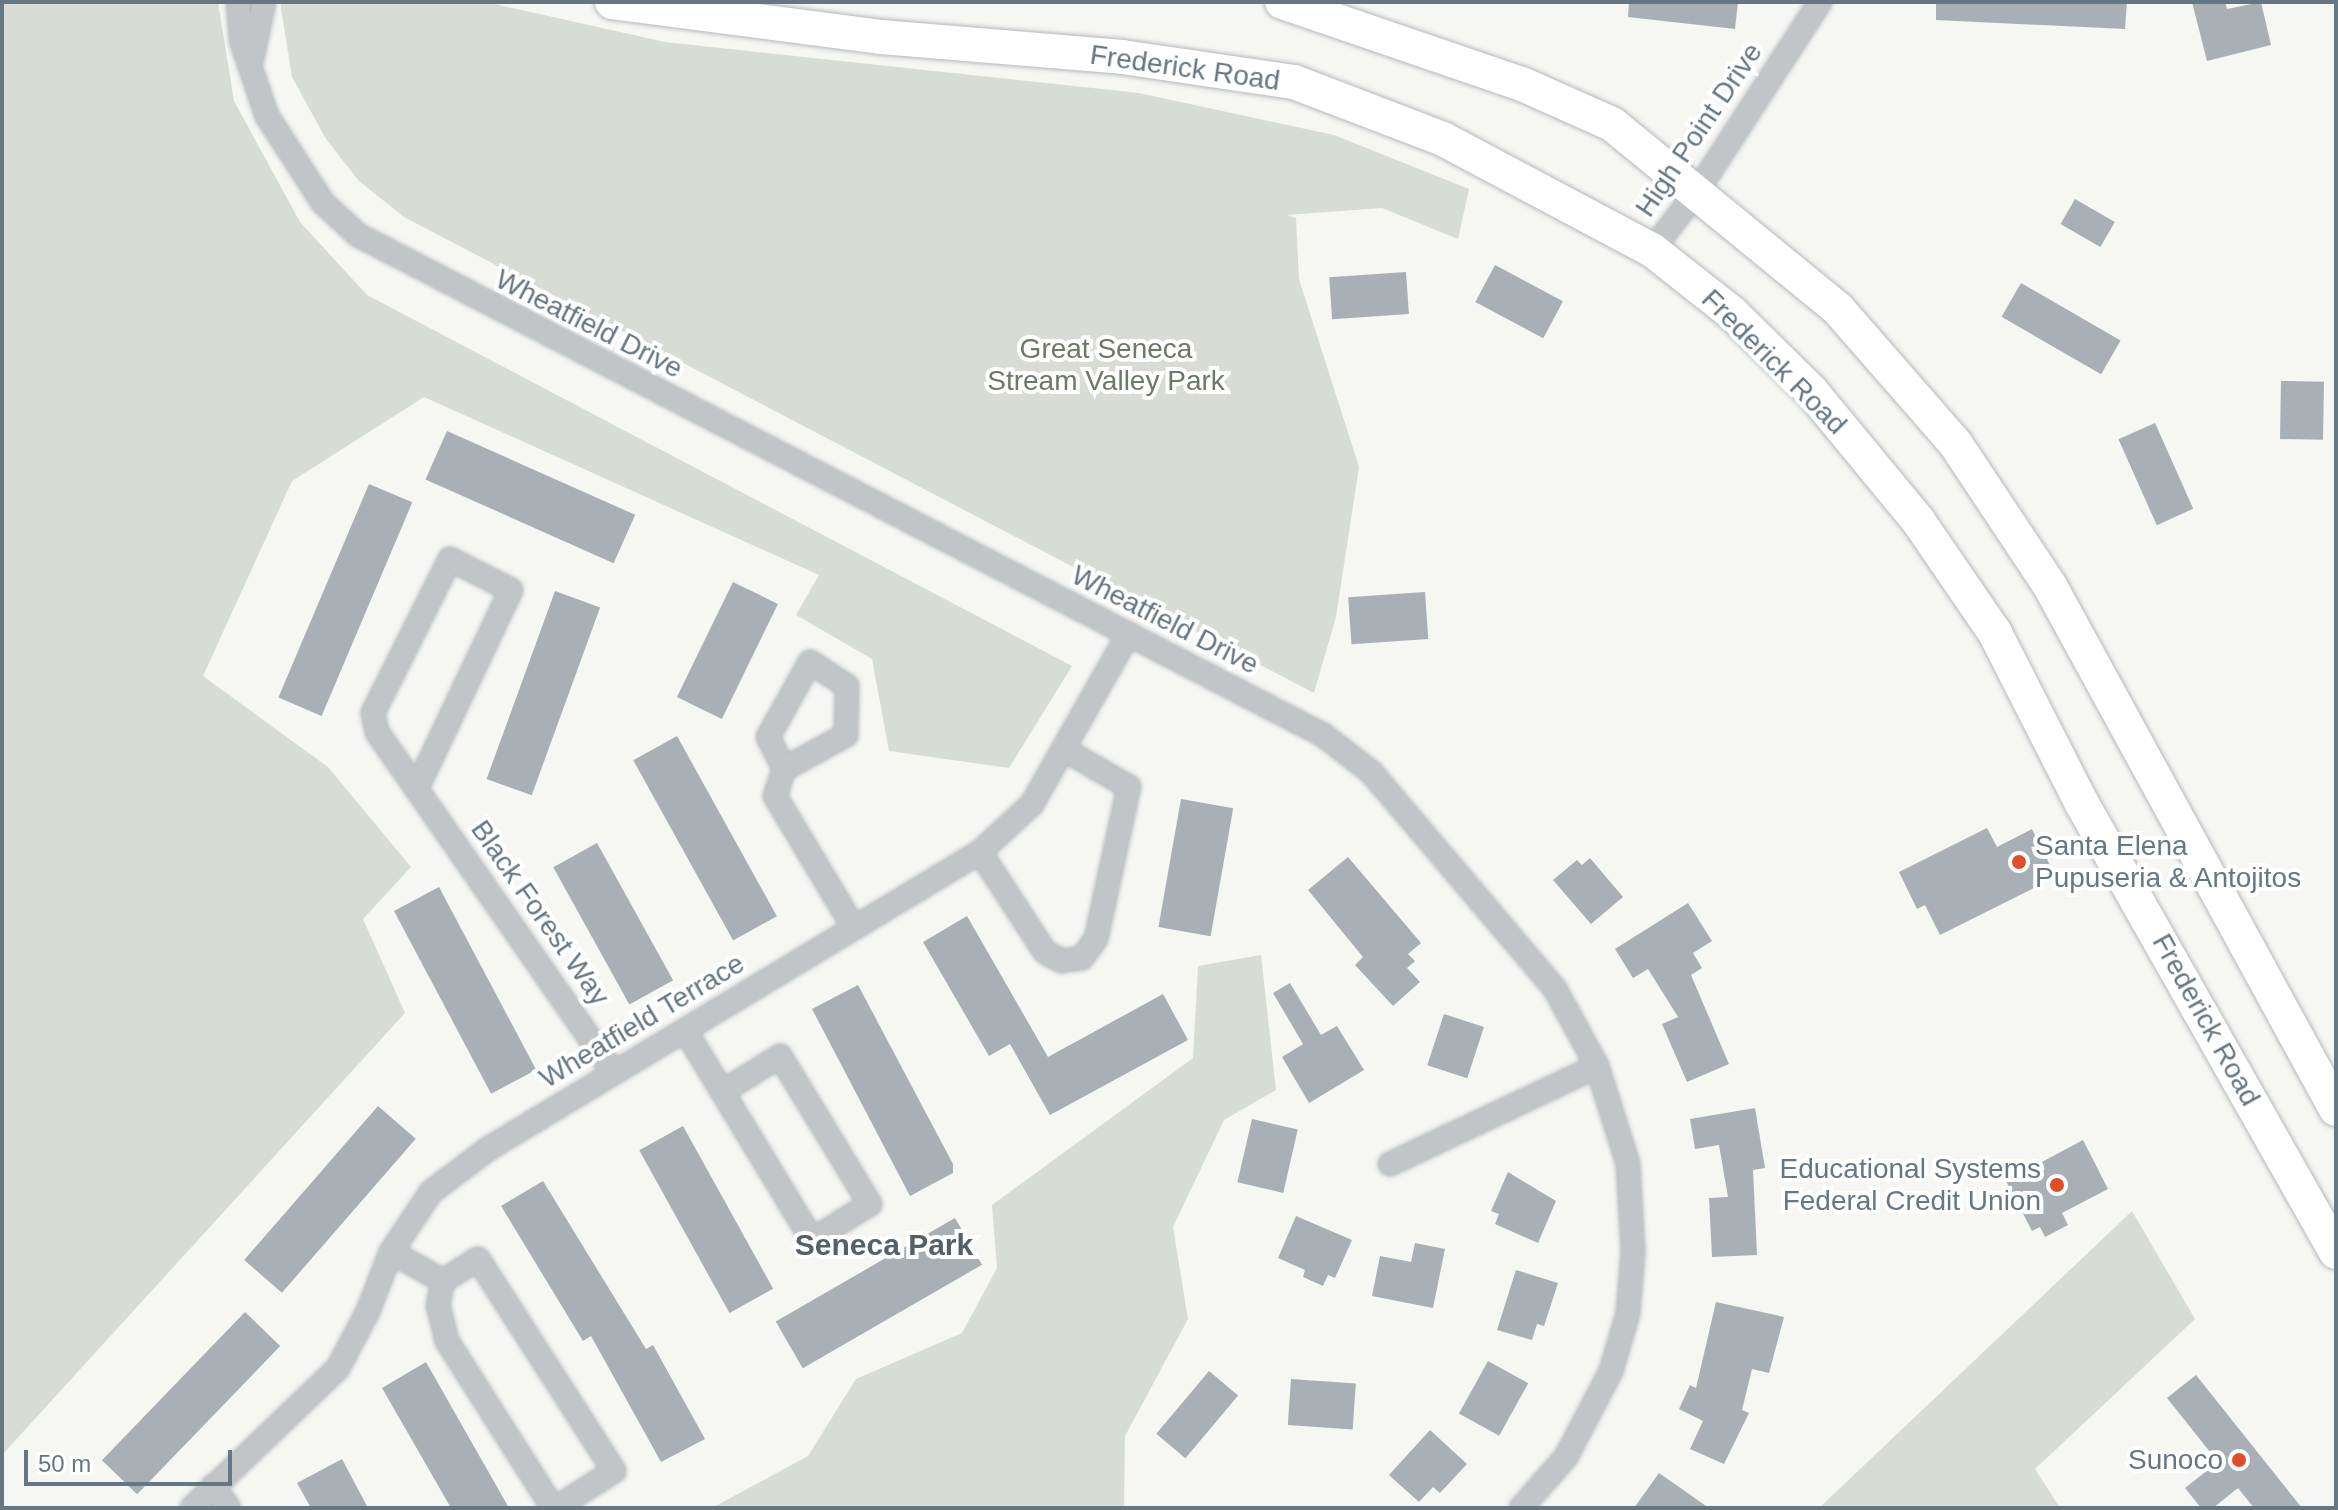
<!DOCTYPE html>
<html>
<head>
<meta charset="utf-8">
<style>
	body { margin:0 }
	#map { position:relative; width:2338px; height:1510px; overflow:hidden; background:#f6f6f3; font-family:Arial,sans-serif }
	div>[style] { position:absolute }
	.green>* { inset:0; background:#d7ddd4 }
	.building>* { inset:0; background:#a8b0b5; transform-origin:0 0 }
	.roads { filter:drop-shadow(0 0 2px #b4b9bc) drop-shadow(0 0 2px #b4b9bc) }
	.street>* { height:22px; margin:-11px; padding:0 11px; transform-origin:11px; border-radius:11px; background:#c1c5c8 }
	.primary>* { height:34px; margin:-17px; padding:0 17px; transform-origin:17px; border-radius:17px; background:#fff }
	.dots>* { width:22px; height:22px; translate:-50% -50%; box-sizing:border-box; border:4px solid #fff; border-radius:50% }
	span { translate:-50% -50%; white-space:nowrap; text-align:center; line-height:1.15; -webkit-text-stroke:8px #fff; paint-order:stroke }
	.street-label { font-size:28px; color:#657783 }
	.park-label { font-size:28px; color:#697b64 }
	.poi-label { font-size:28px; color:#657783 }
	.left { translate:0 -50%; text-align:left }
	.right { translate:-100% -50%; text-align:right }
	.neighbourhood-label { font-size:30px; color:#536069; font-weight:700 }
	.frame { position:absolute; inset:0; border:4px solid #657783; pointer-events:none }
	.scale { position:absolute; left:24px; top:1450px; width:208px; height:36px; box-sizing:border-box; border:4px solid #657783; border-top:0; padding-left:10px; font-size:24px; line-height:28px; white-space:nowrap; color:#657783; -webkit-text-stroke:6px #fff; paint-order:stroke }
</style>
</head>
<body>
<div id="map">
	<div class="green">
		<div style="clip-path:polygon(2px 2px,218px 2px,234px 101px,300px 222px,367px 295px,1072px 666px,1009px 768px,889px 751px,872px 659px,796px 615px,819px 575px,424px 397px,292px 481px,203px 676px,328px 767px,411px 867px,363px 919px,405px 1013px,2px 1455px)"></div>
		<div style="clip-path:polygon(280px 2px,485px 2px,665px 42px,1139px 93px,1334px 135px,1469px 189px,1458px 239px,1382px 208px,1287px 215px,1296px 218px,1299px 279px,1359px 467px,1336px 617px,1314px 693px,404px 217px,359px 181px,326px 139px,292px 77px)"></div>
		<div style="clip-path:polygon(1261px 955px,1276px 1090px,1224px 1120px,1173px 1227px,1188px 1319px,1125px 1436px,1124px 1508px,712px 1508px,808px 1456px,856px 1379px,962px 1333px,997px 1268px,992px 1205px,1193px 1058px,1198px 966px)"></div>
		<div style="clip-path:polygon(2132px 1211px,2195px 1319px,2035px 1469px,2060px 1508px,1819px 1508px)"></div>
	</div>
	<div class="building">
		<div style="clip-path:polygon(1629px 2px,1738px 2px,1735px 29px,1628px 17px)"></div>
		<div style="clip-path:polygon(1936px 2px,2127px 2px,2125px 29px,1936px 20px)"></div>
		<div style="clip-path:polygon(2192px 2px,2225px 2px,2227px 9px,2261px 2px,2271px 45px,2207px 61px)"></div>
		<div style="left:2075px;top:199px;width:46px;height:29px;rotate:30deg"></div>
		<div style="left:1495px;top:265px;width:77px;height:42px;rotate:28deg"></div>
		<div style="left:1406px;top:272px;width:42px;height:77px;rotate:86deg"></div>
		<div style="left:2021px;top:283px;width:115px;height:39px;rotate:30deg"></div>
		<div style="left:2281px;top:381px;width:43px;height:58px;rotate:1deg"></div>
		<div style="left:2155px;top:423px;width:94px;height:40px;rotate:66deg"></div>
		<div style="left:447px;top:431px;width:206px;height:53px;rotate:24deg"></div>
		<div style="left:369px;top:484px;width:47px;height:232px;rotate:23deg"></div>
		<div style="left:733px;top:582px;width:50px;height:128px;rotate:26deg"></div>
		<div style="left:555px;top:591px;width:48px;height:200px;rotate:20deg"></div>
		<div style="left:1425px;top:592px;width:47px;height:77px;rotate:86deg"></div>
		<div style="left:677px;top:736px;width:206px;height:50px;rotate:61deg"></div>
		<div style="left:1181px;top:799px;width:53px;height:130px;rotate:10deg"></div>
		<div style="clip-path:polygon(1987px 828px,1997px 847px,2032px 829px,2056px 877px,1940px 935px,1925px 905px,1917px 909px,1899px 872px)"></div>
		<div style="left:597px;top:843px;width:157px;height:50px;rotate:61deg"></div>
		<div style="clip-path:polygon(1348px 857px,1421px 943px,1408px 954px,1415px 961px,1407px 968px,1420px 982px,1393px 1006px,1355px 965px,1363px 957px,1308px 890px)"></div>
		<div style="clip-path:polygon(1590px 858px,1623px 897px,1591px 924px,1553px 880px,1577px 860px,1582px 865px)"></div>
		<div style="left:439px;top:887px;width:207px;height:51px;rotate:62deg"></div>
		<div style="clip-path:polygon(1688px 903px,1712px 941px,1693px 953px,1702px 968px,1691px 975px,1729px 1064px,1687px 1082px,1662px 1024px,1678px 1017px,1648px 969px,1633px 978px,1615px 949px)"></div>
		<div style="clip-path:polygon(967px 916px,1048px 1057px,1163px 994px,1188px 1040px,1050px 1115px,1010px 1044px,989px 1056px,923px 942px)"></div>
		<div style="clip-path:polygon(1290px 983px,1321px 1035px,1337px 1026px,1364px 1070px,1309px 1103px,1282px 1057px,1303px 1044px,1273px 993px)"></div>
		<div style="clip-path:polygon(858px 985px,953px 1164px,953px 1173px,910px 1196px,812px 1009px)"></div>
		<div style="left:1444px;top:1014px;width:42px;height:54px;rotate:18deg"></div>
		<div style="left:378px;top:1106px;width:50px;height:204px;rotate:41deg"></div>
		<div style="clip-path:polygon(1755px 1108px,1765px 1168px,1753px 1170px,1757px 1255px,1712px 1257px,1709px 1198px,1728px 1197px,1719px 1145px,1695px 1149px,1690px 1119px)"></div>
		<div style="left:1252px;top:1119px;width:47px;height:65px;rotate:13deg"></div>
		<div style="left:683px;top:1126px;width:186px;height:50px;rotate:61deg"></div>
		<div style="clip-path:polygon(2083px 1140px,2108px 1189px,2062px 1213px,2068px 1225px,2045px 1237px,2040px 1227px,2032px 1231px,2006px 1181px)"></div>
		<div style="clip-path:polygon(1508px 1172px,1556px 1201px,1538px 1243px,1495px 1224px,1499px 1214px,1491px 1211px)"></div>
		<div style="clip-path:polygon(543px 1181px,646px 1349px,653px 1345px,705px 1439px,661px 1462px,591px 1336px,583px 1341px,501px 1206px)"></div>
		<div style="clip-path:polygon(1296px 1216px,1352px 1240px,1335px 1278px,1328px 1275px,1323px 1286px,1303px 1277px,1305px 1270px,1278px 1258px)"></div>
		<div style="left:955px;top:1218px;width:54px;height:207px;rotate:60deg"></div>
		<div style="clip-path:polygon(1415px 1243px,1445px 1249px,1433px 1308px,1372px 1296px,1380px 1256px,1411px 1262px)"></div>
		<div style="clip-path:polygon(1516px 1270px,1558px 1283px,1544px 1326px,1537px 1324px,1532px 1340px,1497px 1330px)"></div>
		<div style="clip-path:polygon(1716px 1302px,1784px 1317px,1769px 1373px,1752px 1369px,1742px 1410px,1749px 1413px,1724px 1464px,1690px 1449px,1703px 1421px,1679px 1409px,1690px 1385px,1696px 1388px)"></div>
		<div style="left:245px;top:1312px;width:49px;height:206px;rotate:44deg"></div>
		<div style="left:1488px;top:1361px;width:46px;height:60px;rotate:29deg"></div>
		<div style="clip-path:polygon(426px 1362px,509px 1508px,451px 1508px,382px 1388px)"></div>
		<div style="left:1209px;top:1371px;width:38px;height:82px;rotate:40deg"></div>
		<div style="clip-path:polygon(2196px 1375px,2302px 1508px,2254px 1508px,2238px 1488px,2213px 1508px,2201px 1508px,2185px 1488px,2218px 1462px,2167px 1398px)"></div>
		<div style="left:1291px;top:1379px;width:65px;height:46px;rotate:4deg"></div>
		<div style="clip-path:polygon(1430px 1430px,1467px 1464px,1440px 1493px,1433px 1487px,1419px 1502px,1389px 1475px)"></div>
		<div style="clip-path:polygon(342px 1459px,368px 1508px,311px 1508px,297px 1483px)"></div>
		<div style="clip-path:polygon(1659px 1473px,1709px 1508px,1634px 1508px)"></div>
	</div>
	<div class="roads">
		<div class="street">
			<div style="left:238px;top:2px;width:38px;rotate:85deg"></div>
			<div style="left:241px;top:40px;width:80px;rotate:71.1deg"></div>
			<div style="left:267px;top:116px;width:103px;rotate:57.2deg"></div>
			<div style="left:323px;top:203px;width:47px;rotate:42.4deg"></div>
			<div style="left:358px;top:235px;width:1087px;rotate:27.39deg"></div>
			<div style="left:1323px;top:735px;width:61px;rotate:37.6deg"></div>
			<div style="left:1371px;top:772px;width:285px;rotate:49.7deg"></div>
			<div style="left:1555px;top:989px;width:88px;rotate:61.4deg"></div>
			<div style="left:1597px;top:1066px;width:103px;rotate:72.4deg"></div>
			<div style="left:1628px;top:1164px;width:88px;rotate:86.7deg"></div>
			<div style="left:1633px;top:1252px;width:61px;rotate:94.7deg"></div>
			<div style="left:1628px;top:1313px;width:60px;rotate:106.3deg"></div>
			<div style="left:1611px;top:1371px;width:97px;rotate:117.6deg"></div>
			<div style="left:1566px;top:1457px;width:68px;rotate:131.4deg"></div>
			<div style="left:252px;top:59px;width:58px;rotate:-78.1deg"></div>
			<div style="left:1652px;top:250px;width:72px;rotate:-52.3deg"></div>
			<div style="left:1696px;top:193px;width:228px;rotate:-57deg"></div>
			<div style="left:784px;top:769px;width:71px;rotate:-28.7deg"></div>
			<div style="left:846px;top:735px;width:49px;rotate:-88.8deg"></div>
			<div style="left:847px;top:686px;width:44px;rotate:-147deg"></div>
			<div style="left:810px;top:662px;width:86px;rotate:119.2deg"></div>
			<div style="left:768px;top:737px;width:36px;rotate:63deg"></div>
			<div style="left:784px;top:769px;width:28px;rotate:108deg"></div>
			<div style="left:775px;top:796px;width:154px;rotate:59.1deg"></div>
			<div style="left:417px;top:788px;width:219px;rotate:-64.6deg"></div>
			<div style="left:511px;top:590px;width:68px;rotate:-153.1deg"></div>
			<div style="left:450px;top:559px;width:172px;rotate:116.6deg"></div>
			<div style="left:373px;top:713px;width:19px;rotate:78deg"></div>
			<div style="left:377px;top:732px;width:415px;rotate:55.2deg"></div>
			<div style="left:980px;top:852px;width:119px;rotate:57deg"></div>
			<div style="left:1045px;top:952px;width:19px;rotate:28deg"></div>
			<div style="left:1062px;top:961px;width:20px;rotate:-9deg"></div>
			<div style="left:1082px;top:958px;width:24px;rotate:-54deg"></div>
			<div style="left:1096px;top:939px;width:156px;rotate:-77.8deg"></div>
			<div style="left:1129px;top:787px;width:74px;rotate:-150deg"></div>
			<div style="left:685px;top:1030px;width:245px;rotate:58.8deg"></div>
			<div style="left:812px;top:1240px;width:68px;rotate:-31.8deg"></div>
			<div style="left:870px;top:1204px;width:173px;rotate:-121.3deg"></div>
			<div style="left:780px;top:1056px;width:68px;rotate:148.2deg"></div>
			<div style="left:1390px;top:1164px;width:229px;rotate:-25.3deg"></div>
			<div style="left:391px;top:1252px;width:60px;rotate:29.1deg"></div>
			<div style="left:213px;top:1486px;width:27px;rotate:54deg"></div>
			<div style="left:192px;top:1508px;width:202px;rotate:-43.8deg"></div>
			<div style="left:338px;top:1368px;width:64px;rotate:-62.2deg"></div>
			<div style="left:368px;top:1311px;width:63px;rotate:-68.7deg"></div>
			<div style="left:391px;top:1252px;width:72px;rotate:-56.3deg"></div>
			<div style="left:431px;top:1192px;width:71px;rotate:-37deg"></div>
			<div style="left:488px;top:1149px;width:575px;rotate:-31.12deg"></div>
			<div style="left:980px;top:852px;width:71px;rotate:-42.7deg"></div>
			<div style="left:1032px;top:804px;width:194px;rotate:-60.4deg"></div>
			<div style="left:553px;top:1508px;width:198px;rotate:-122.4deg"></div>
			<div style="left:447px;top:1341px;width:36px;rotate:-104deg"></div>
			<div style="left:438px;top:1306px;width:25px;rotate:-79deg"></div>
			<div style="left:443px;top:1281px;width:41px;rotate:-32.2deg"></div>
			<div style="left:478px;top:1259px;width:252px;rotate:57.3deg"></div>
			<div style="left:614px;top:1471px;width:69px;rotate:147.5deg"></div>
		</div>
		<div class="primary">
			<div style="left:612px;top:2px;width:271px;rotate:7.4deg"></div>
			<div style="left:881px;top:37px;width:242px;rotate:4.7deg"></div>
			<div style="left:1122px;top:57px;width:174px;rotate:8.3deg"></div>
			<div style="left:1294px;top:82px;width:160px;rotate:20.9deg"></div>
			<div style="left:1443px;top:139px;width:237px;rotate:28deg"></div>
			<div style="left:1652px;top:250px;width:102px;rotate:38.2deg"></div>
			<div style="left:1732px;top:313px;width:112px;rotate:44.6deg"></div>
			<div style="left:1812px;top:392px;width:168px;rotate:50.5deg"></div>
			<div style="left:1919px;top:522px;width:135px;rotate:55.6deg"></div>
			<div style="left:1995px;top:633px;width:190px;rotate:63deg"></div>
			<div style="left:2081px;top:802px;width:517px;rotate:60.46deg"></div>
			<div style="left:1282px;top:2px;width:254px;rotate:18.9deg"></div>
			<div style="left:1522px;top:84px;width:98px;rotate:24deg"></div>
			<div style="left:1612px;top:124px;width:292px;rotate:39.3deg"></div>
			<div style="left:1838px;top:309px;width:178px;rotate:48.9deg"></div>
			<div style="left:1955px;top:443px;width:172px;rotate:56.4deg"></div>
			<div style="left:2050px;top:586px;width:596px;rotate:61.33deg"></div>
		</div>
	</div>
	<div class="dots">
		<div style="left:2019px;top:862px;background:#e14d27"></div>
		<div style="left:2057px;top:1185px;background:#e14d27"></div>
		<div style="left:2239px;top:1460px;background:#e14d27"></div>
	</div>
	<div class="street-label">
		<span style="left:1185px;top:68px;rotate:8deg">Frederick Road</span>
		<span style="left:1699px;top:130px;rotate:-56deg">High Point Drive</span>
		<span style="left:589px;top:324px;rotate:27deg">Wheatfield Drive</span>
		<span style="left:1774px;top:362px;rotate:45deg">Frederick Road</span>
		<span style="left:1165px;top:620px;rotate:27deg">Wheatfield Drive</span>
		<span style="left:540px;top:913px;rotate:55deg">Black Forest Way</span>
		<span style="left:2206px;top:1020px;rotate:61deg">Frederick Road</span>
		<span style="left:642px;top:1021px;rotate:-31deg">Wheatfield Terrace</span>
	</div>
	<div class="park-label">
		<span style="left:1106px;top:365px">Great Seneca<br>Stream Valley Park</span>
	</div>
	<div class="poi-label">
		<span class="left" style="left:2035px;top:862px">Santa Elena<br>Pupuseria &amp; Antojitos</span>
		<span class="right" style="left:2041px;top:1185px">Educational Systems<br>Federal Credit Union</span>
		<span class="right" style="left:2223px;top:1460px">Sunoco</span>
	</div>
	<div class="neighbourhood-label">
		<span style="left:884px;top:1245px">Seneca Park</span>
	</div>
	<div class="frame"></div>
	<div class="scale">50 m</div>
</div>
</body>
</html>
